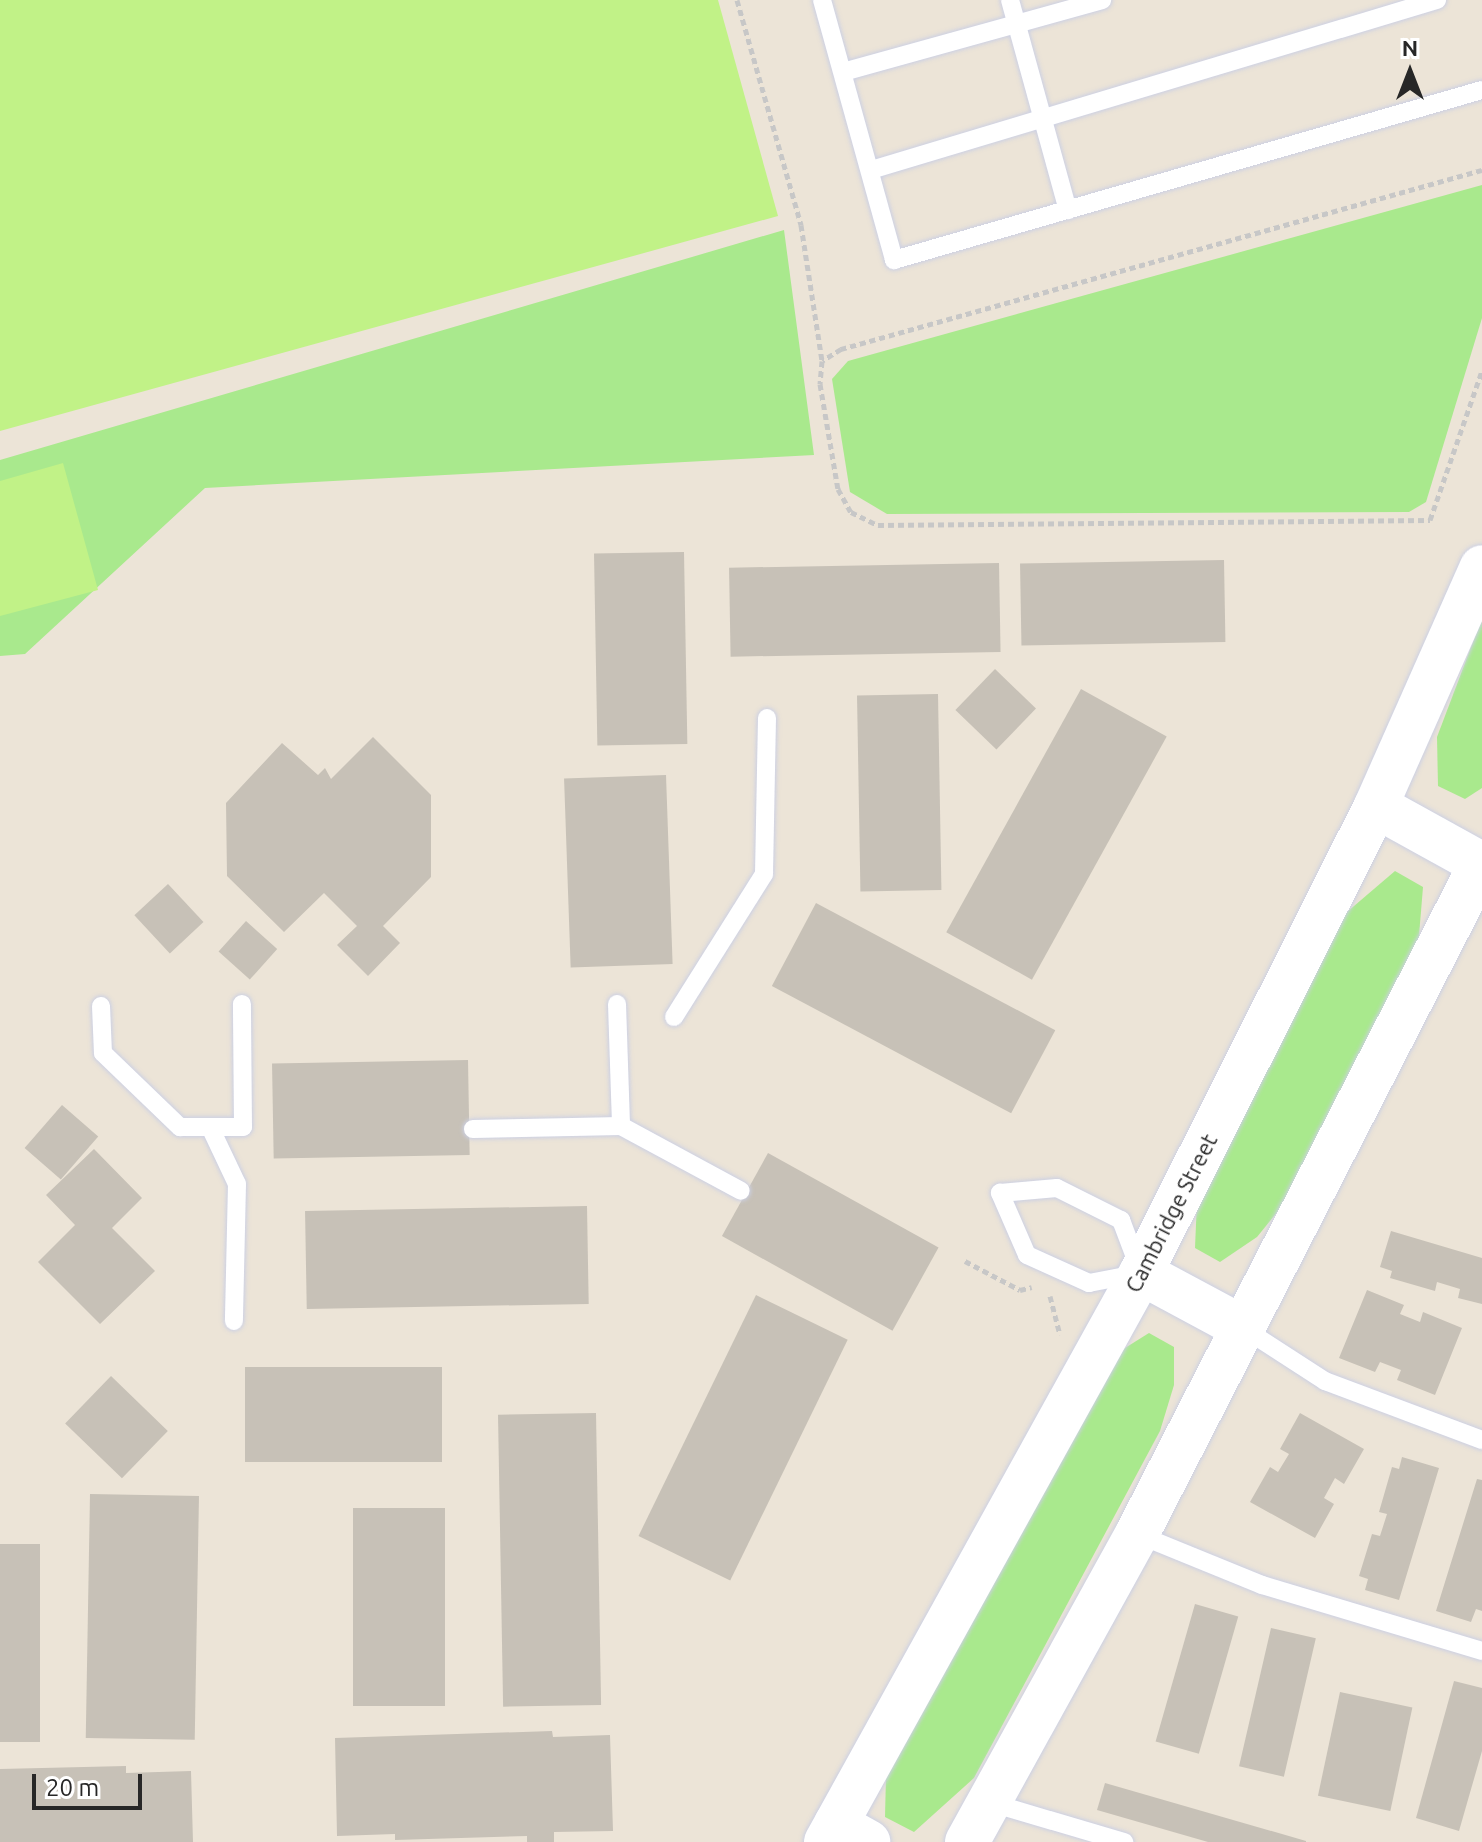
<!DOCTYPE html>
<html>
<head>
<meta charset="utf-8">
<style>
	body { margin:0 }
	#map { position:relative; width:1482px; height:1842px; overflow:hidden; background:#ece4d7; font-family:Ubuntu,sans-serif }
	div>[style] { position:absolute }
	.green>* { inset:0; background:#a9e98d }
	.pitch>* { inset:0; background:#c1f287 }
	.building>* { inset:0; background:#c7c1b7; transform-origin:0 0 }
	.path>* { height:5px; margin-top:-2.5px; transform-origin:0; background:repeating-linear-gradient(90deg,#c7c7c7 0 6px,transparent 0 10px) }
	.roads { filter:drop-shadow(0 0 2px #ccd0e3) drop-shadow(0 0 2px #ccd0e3) }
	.service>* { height:18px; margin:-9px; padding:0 9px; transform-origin:9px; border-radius:9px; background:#fff }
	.tertiary>* { height:44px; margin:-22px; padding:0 22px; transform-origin:22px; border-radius:22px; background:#fff }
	span { translate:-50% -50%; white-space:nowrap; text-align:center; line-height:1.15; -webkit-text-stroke:6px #fff; paint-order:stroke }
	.street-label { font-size:22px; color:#272727 }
	.north { position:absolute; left:1370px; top:32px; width:80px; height:80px; -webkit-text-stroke:6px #fff; paint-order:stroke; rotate:0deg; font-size:22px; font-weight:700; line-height:32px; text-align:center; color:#272727 }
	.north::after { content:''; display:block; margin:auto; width:28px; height:36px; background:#272727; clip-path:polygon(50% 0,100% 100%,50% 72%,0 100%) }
	.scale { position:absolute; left:32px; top:1774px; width:110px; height:36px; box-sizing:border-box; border:4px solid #272727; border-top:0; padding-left:10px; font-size:24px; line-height:28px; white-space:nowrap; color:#272727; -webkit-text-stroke:6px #fff; paint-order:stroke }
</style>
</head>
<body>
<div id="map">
	<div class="green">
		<div style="clip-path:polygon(1482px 185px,1482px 318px,1426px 502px,1409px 512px,887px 514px,850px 492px,832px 379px,848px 361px)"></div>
		<div style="clip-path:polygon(784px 230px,814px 455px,205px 488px,25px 654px,0 656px,0 460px)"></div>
		<div style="clip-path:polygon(1482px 618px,1482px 788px,1465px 799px,1438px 786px,1437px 737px)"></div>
		<div style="clip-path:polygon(1395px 871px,1423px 887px,1418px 948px,1288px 1199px,1257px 1237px,1220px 1262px,1195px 1248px,1197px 1200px,1347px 912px)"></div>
		<div style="clip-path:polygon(1149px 1333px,1174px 1347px,1174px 1385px,1160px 1431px,974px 1778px,914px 1832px,885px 1817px,886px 1776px,1117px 1353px)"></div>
	</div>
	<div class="pitch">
		<div style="clip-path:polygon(0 0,718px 0,778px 216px,0 431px)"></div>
		<div style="clip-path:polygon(63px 463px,98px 590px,0 616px,0 481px)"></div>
	</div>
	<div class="building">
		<div style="left:684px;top:552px;width:192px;height:90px;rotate:89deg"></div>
		<div style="left:1224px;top:560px;width:82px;height:204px;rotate:89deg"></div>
		<div style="left:999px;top:563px;width:89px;height:270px;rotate:89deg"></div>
		<div style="left:995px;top:669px;width:57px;height:57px;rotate:44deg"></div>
		<div style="left:1081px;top:689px;width:98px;height:278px;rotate:29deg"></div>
		<div style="left:938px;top:694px;width:196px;height:81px;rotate:89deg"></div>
		<div style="clip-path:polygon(373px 737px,431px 795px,431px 877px,383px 926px,400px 943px,368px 976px,337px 945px,357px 926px,324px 893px,284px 932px,227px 876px,226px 803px,282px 743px,318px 775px,325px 768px,331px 779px)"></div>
		<div style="left:666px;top:775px;width:189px;height:102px;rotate:88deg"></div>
		<div style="left:168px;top:884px;width:52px;height:46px;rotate:47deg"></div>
		<div style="left:816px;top:903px;width:271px;height:94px;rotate:28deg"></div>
		<div style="left:246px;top:921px;width:42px;height:41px;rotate:42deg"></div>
		<div style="left:468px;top:1060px;width:95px;height:196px;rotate:89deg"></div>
		<div style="left:62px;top:1105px;width:48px;height:57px;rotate:41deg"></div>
		<div style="clip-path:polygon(94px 1149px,142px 1198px,112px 1228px,155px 1271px,100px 1324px,38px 1262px,75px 1225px,46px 1195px)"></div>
		<div style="left:768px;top:1153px;width:195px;height:95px;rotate:29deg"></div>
		<div style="left:587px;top:1206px;width:98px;height:282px;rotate:89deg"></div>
		<div style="clip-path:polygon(1391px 1231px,1482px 1258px,1482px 1304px,1458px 1298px,1460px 1289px,1437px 1282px,1435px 1291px,1390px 1278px,1392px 1271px,1380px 1267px)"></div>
		<div style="clip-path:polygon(1367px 1290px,1404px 1305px,1400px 1314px,1420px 1322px,1423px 1312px,1462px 1328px,1435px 1395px,1397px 1380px,1401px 1370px,1380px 1362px,1375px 1372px,1339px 1358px)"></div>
		<div style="left:756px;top:1295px;width:102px;height:268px;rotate:26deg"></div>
		<div style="left:442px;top:1367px;width:95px;height:197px;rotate:90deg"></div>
		<div style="left:111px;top:1376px;width:79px;height:66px;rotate:44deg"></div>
		<div style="left:596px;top:1413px;width:292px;height:98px;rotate:89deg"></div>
		<div style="clip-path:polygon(1300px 1413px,1364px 1449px,1344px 1484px,1335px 1478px,1324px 1498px,1334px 1504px,1315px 1538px,1250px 1502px,1270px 1467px,1278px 1472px,1289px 1454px,1280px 1449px)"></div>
		<div style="clip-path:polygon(1402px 1457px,1439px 1468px,1399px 1600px,1365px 1590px,1368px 1579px,1359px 1576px,1372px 1534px,1380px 1536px,1387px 1514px,1379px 1512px,1392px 1467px,1399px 1469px)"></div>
		<div style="clip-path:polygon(1477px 1479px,1482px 1480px,1482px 1611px,1476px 1609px,1471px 1622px,1436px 1611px)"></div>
		<div style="left:90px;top:1494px;width:109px;height:244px;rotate:1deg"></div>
		<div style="left:353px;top:1508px;width:92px;height:198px"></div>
		<div style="left:0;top:1544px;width:40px;height:198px"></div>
		<div style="left:1195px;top:1604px;width:45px;height:143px;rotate:16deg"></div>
		<div style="left:1271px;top:1628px;width:46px;height:142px;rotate:13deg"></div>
		<div style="clip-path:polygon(1454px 1681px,1482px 1688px,1482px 1751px,1459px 1831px,1416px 1818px)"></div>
		<div style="left:1340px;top:1692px;width:74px;height:106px;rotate:12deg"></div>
		<div style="clip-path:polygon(552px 1731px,553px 1737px,610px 1735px,613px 1831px,554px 1832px,554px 1842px,527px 1842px,527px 1836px,395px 1840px,395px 1834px,337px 1836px,335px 1738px)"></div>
		<div style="clip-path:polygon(126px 1766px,126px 1773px,191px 1771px,193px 1842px,0 1842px,0 1769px)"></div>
		<div style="clip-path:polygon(1105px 1783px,1306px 1841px,1306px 1842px,1208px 1842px,1097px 1810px)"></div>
	</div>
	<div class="path">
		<div style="left:737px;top:0;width:234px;rotate:74.1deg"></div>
		<div style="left:801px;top:225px;width:138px;rotate:81.2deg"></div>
		<div style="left:1482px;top:170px;width:666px;rotate:164.4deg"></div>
		<div style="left:841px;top:349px;width:22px;rotate:148deg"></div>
		<div style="left:822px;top:361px;width:23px;rotate:95deg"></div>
		<div style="left:820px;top:384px;width:107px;rotate:80.3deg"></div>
		<div style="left:838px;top:489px;width:26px;rotate:61deg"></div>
		<div style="left:851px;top:512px;width:30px;rotate:26deg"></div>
		<div style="left:878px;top:525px;width:552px;rotate:-0.52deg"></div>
		<div style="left:1430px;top:520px;width:158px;rotate:-70.8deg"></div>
		<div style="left:965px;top:1261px;width:62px;rotate:27.8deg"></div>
		<div style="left:1020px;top:1290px;width:12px;rotate:-14deg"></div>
		<div style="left:1050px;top:1296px;width:40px;rotate:75.6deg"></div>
	</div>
	<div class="roads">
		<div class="service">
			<div style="left:822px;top:0;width:270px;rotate:74.5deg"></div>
			<div style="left:894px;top:260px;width:612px;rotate:-16.13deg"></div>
			<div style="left:1010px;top:0;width:218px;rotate:74.6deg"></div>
			<div style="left:843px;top:72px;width:269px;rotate:-15.5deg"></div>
			<div style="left:871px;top:170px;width:591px;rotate:-16.72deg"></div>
			<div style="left:617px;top:1004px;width:122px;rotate:88.1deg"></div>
			<div style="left:101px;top:1006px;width:47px;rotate:87.6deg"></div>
			<div style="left:103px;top:1053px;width:107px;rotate:43.9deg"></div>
			<div style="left:180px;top:1127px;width:63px"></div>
			<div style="left:243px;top:1127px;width:123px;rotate:-90.5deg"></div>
			<div style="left:674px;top:1017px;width:169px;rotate:-57.8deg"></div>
			<div style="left:764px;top:874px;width:156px;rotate:-88.9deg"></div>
			<div style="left:210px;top:1127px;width:63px;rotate:64.7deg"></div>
			<div style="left:237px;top:1184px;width:137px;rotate:91.3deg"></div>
			<div style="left:473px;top:1129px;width:148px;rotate:-1.2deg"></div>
			<div style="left:621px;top:1126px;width:136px;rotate:28.4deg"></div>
			<div style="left:1057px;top:1188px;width:72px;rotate:26.6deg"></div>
			<div style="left:1121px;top:1220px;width:57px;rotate:69.3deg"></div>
			<div style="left:1141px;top:1273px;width:53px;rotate:169.1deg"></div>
			<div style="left:1089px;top:1283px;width:68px;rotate:-155.7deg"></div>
			<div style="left:1027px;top:1255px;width:68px;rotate:-113.5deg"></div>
			<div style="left:1000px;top:1193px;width:57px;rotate:-5deg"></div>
			<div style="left:1243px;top:1328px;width:98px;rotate:32.9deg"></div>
			<div style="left:1325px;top:1381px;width:168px;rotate:20.6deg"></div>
			<div style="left:1137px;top:1534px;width:135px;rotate:22.2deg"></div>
			<div style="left:1262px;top:1585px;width:230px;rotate:16.7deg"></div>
			<div style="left:992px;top:1803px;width:138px;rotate:16.5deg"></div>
		</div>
		<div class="tertiary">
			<div style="left:1376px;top:806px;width:120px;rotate:28.9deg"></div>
			<div style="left:1141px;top:1273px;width:116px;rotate:28.3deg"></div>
			<div style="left:836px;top:1824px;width:37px;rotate:29deg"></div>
			<div style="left:826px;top:1842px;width:650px;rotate:-61.03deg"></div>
			<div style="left:1141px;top:1273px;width:523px;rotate:-63.29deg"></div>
			<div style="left:1376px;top:806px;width:261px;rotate:-66.1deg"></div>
			<div style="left:967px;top:1842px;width:352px;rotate:-61.1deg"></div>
			<div style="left:1137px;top:1534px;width:755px;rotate:-62.82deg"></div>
		</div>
	</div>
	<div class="street-label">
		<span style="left:1171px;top:1213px;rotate:-63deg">Cambridge Street</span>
	</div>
	<div class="north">N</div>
	<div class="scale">20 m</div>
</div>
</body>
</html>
